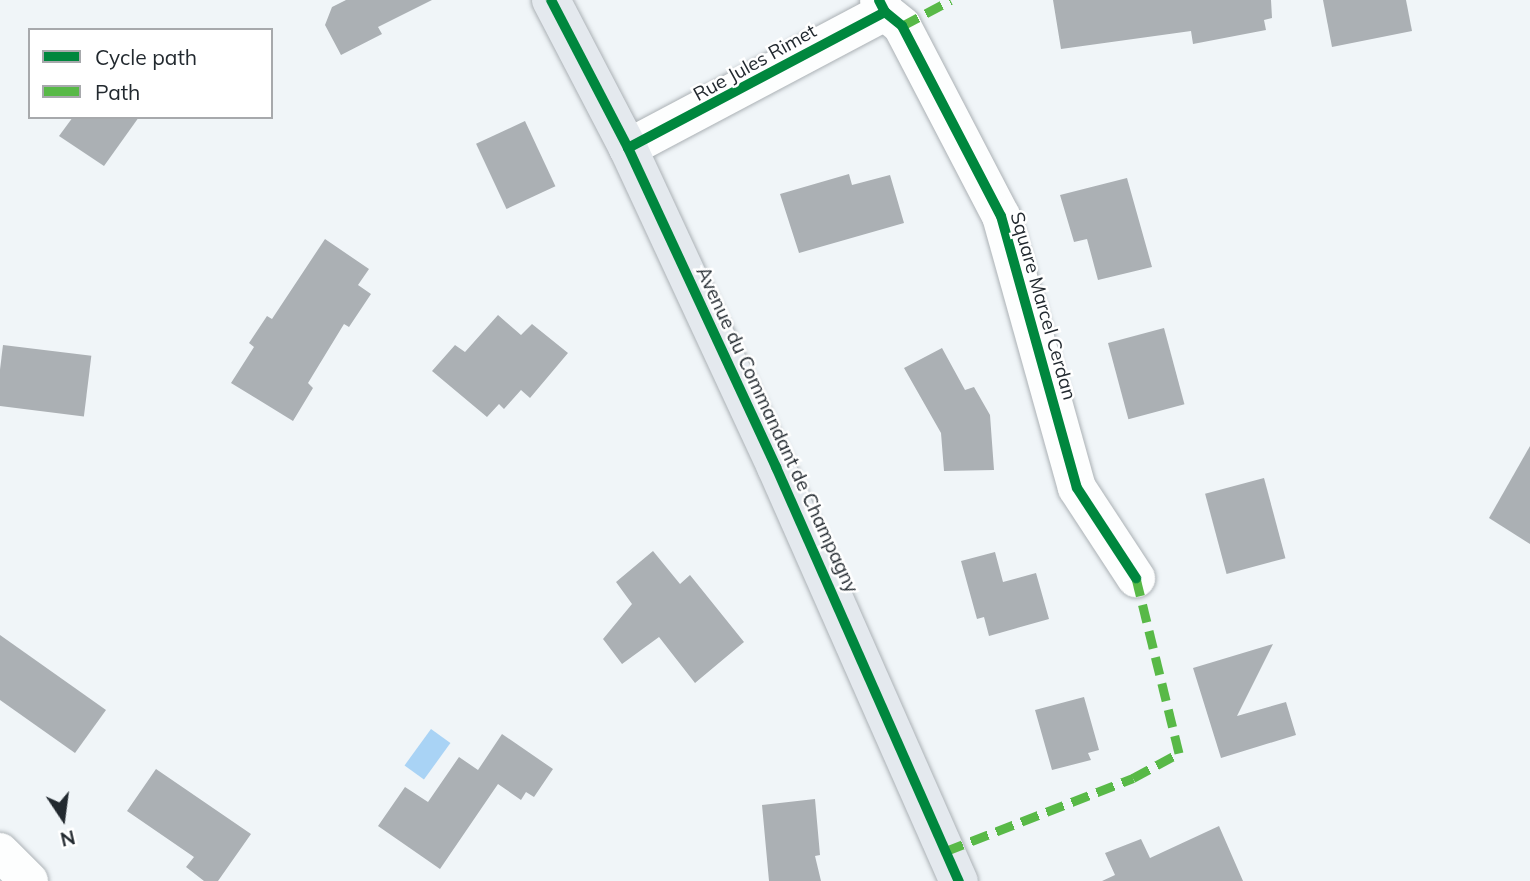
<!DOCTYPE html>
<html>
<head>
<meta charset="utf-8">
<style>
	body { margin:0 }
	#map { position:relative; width:1530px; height:881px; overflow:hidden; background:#f0f5f8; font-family:Mulish,sans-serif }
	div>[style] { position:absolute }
	.water>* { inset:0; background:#a9d3f5; transform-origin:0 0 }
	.building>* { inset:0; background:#abb0b4; transform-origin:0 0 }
	.roads { filter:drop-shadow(0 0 2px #abb1b5) drop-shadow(0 0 2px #abb1b5) }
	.minor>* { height:38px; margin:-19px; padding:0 19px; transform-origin:19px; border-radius:19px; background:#fdfefe }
	.major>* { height:38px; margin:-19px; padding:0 19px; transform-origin:19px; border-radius:19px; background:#e4e9ee }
	.quiet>* { height:9px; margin-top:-4.5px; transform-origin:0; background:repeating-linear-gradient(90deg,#58b947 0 18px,transparent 0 27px) }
	.cycleway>* { height:10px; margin:-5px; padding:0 5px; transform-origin:5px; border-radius:5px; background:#00873e }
	span { translate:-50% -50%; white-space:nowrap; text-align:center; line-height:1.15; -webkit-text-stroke:5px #fff; paint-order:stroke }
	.street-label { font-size:19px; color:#22292f }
	.legend { position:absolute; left:28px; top:28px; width:245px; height:91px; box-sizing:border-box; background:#fff; border:2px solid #a7a9ac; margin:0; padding:9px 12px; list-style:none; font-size:21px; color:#22292f }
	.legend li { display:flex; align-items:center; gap:14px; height:35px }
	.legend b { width:35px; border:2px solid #a7a9ac }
	.north { position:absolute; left:28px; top:783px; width:70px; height:70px; -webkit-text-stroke:5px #fff; paint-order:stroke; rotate:167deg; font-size:19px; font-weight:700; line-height:28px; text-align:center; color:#22292f }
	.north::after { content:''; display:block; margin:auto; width:24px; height:32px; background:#22292f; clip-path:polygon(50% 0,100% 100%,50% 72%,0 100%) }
</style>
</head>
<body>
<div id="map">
	<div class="water">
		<div style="left:431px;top:729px;width:24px;height:45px;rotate:36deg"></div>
	</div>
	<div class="building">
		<div style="clip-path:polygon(346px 0,432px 0,378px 27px,382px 34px,341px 55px,325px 25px,332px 7px)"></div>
		<div style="clip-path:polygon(1053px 0,1271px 0,1272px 18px,1264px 20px,1266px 30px,1193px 44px,1191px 31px,1061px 49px)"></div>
		<div style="clip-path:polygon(1323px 0,1406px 0,1412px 31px,1332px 47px)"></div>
		<div style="clip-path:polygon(73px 117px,139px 117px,104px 166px,59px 136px)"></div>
		<div style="left:525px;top:121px;width:72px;height:54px;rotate:65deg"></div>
		<div style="clip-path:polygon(849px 174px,852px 185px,890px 175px,904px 223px,799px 253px,780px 194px)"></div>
		<div style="clip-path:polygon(1127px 178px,1152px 267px,1098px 280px,1087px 239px,1074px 242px,1060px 195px)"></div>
		<div style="clip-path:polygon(325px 239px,369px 269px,358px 285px,371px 294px,349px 327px,344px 324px,308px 383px,313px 388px,293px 421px,231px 383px,254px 347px,249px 343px,267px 316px,272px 319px)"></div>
		<div style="clip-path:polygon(498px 315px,521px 335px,532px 324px,568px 353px,530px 398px,521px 390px,504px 409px,499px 404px,487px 417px,432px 371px,455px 345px,465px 352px)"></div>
		<div style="left:1164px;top:328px;width:79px;height:58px;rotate:75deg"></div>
		<div style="left:3px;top:345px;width:89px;height:61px;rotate:7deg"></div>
		<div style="clip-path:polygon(942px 348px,965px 390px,974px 387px,990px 415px,994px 470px,944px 471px,941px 433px,904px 368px)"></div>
		<div style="clip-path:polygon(1530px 446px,1530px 544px,1489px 518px)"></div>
		<div style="left:1264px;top:478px;width:83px;height:61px;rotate:75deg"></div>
		<div style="clip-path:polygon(653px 551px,680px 584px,690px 575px,744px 642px,695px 683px,659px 637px,622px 664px,603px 639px,632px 604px,616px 582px)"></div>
		<div style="clip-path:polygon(995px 552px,1003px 582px,1036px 573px,1049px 619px,989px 636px,984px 617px,977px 619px,961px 561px)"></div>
		<div style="clip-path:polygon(0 635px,106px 710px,75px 753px,0 700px)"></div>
		<div style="clip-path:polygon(1273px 644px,1237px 716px,1286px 702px,1296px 735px,1221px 758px,1193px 668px)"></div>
		<div style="clip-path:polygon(1084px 697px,1099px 750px,1088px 753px,1091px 760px,1052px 770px,1035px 710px)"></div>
		<div style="clip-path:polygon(502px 734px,553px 769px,534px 797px,526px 792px,521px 800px,498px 784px,440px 869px,378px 826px,405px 787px,428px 802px,459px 757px,478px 770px)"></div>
		<div style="clip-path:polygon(156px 769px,251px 834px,218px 881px,204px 881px,186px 867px,194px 857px,127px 811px)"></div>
		<div style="clip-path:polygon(815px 799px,820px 855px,815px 856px,821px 881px,769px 881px,762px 805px)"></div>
		<div style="clip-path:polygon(1219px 826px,1243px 881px,1102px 881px,1115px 875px,1105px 853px,1141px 839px,1150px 858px)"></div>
	</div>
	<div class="roads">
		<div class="minor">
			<div style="left:885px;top:12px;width:22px;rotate:39deg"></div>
			<div style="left:902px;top:26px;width:214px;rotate:62.5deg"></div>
			<div style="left:1001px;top:216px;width:282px;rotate:74.4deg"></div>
			<div style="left:1077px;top:488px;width:108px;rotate:56.8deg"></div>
			<div style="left:628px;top:148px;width:291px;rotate:-27.9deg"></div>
			<div style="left:885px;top:12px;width:13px;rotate:-117deg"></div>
			<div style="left:0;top:852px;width:41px;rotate:45deg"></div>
		</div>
		<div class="major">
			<div style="left:551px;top:0;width:167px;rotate:62.5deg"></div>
			<div style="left:628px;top:148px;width:352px;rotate:65.1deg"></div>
			<div style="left:776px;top:467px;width:453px;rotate:66.2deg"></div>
		</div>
	</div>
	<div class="quiet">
		<div style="left:902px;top:26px;width:55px;rotate:-28deg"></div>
		<div style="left:946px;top:851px;width:201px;rotate:-21.3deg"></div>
		<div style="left:1133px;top:778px;width:52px;rotate:-28.5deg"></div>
		<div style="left:1179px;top:753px;width:180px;rotate:-103.8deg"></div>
	</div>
	<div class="cycleway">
		<div style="left:551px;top:0;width:167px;rotate:62.5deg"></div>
		<div style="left:628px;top:148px;width:352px;rotate:65.1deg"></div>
		<div style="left:776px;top:467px;width:453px;rotate:66.2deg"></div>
		<div style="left:885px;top:12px;width:22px;rotate:39deg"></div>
		<div style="left:902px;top:26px;width:214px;rotate:62.5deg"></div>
		<div style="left:1001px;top:216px;width:282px;rotate:74.4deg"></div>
		<div style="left:1077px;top:488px;width:108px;rotate:56.8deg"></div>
		<div style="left:628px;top:148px;width:291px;rotate:-27.9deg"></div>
		<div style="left:885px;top:12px;width:13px;rotate:-117deg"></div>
	</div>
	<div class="street-label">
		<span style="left:755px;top:63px;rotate:-29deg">Rue Jules Rimet</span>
		<span style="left:1043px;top:306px;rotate:74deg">Square Marcel Cerdan</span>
		<span style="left:777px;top:430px;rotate:65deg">Avenue du Commandant de Champagny</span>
	</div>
	<ul class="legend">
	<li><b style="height:9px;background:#00873e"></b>Cycle path</li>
	<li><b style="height:9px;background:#58b947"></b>Path</li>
	</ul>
	<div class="north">N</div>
</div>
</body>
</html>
